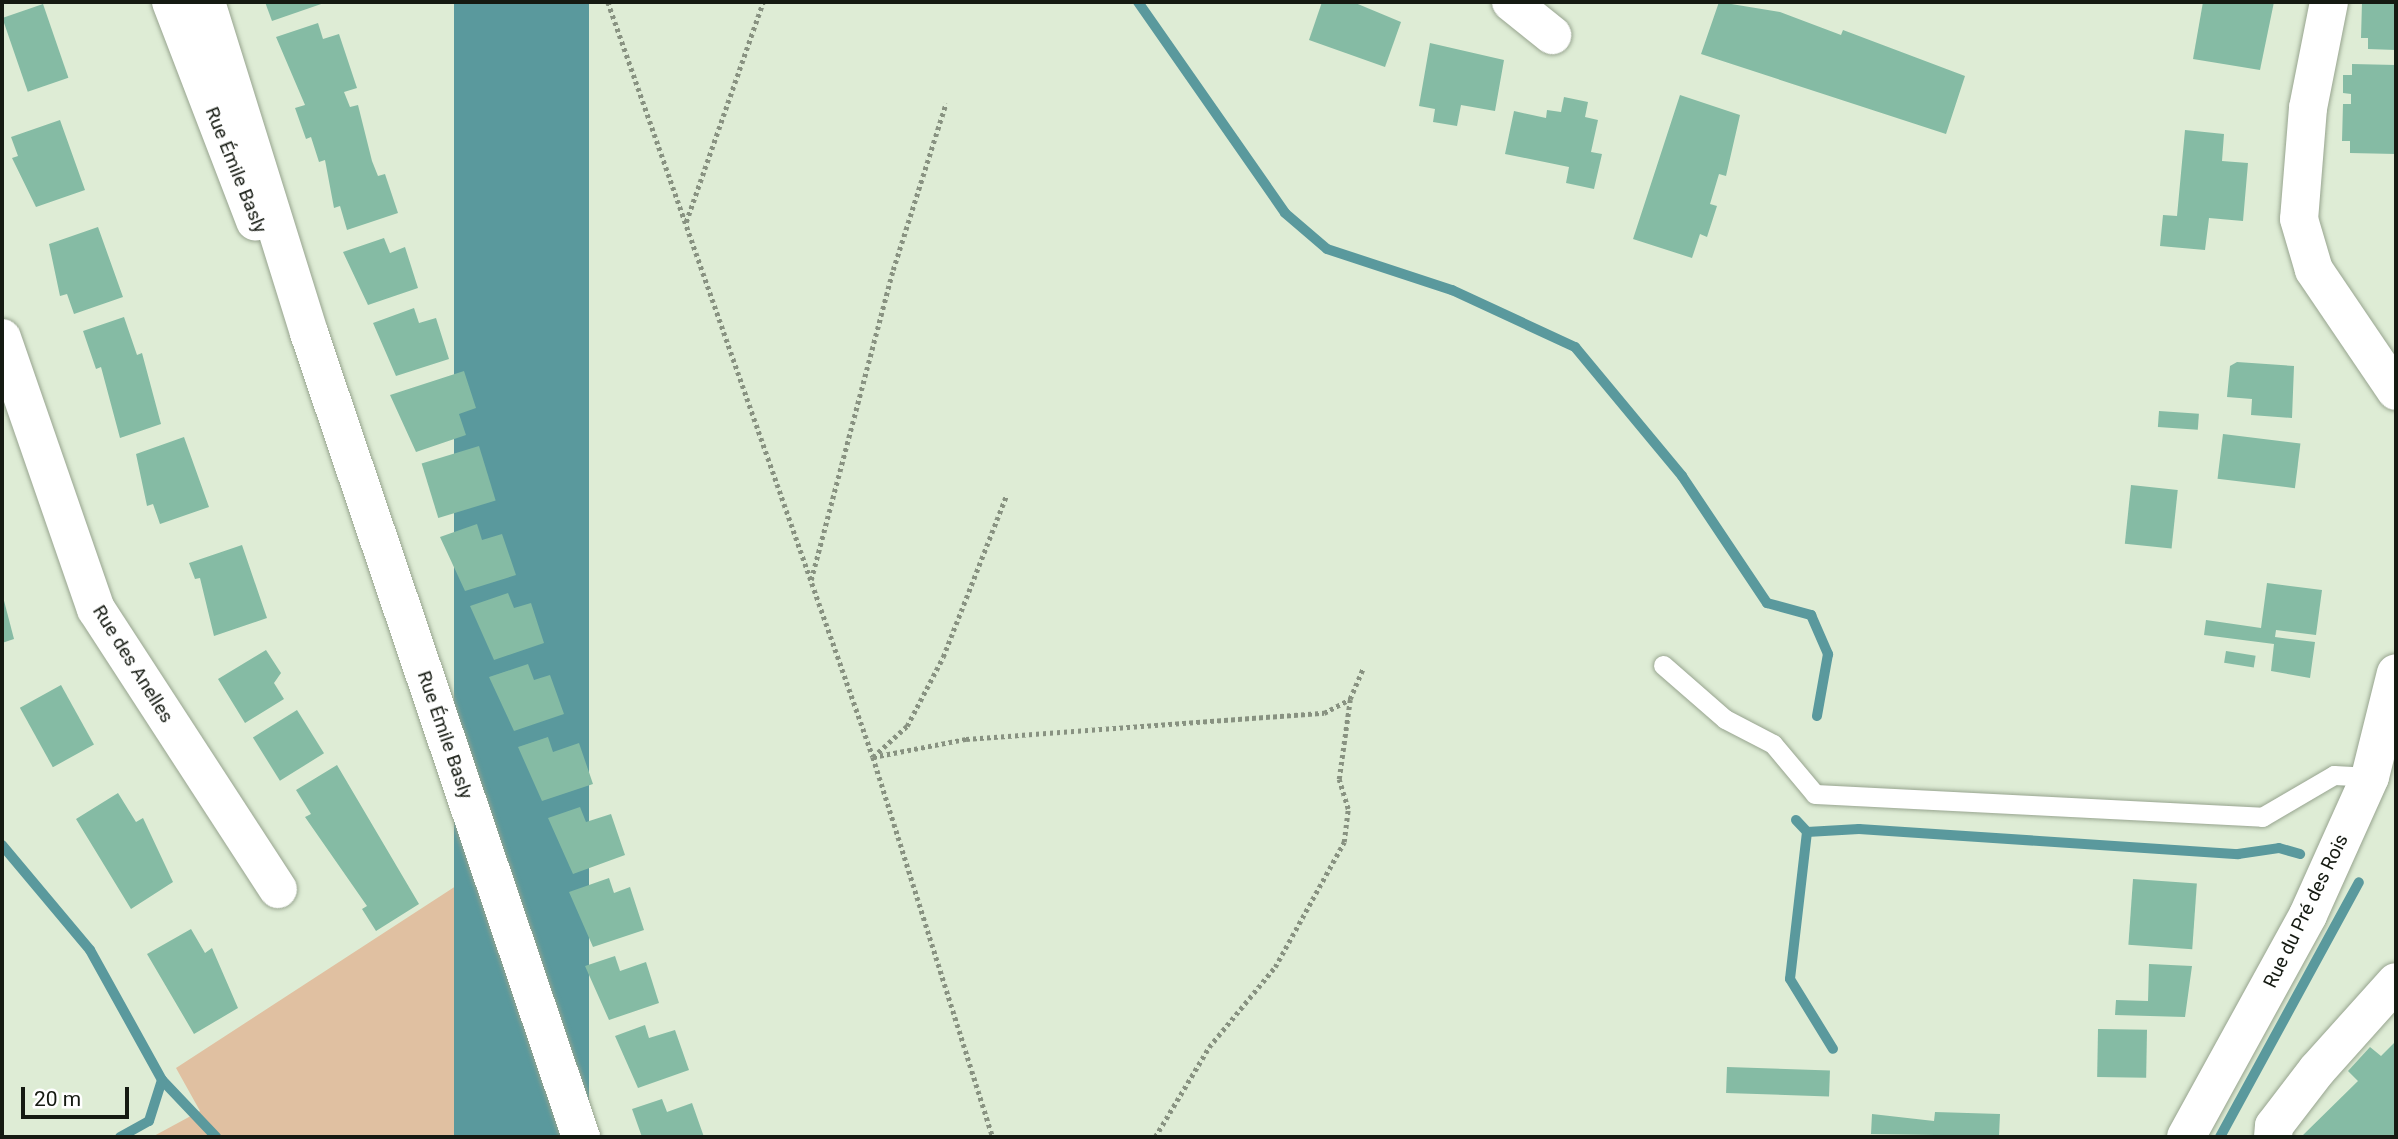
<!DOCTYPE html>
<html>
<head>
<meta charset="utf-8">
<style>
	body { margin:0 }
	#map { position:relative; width:2398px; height:1139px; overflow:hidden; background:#deecd5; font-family:Roboto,sans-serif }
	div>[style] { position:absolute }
	.green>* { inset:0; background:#e0c0a1 }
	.water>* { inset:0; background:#5a999d; transform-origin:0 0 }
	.stream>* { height:10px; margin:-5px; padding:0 5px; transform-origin:5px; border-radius:5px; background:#5a999d }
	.building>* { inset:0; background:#85bba4; transform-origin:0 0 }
	.path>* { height:4.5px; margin-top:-2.25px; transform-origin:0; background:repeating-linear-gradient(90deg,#889281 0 3.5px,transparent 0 7px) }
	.roads { filter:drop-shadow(0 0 2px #97a48f) drop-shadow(0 0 2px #97a48f) }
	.lane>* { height:19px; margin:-9.5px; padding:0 9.5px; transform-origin:9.5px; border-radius:9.5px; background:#fff }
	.street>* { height:38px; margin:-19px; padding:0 19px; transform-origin:19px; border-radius:19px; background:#fff }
	.secondary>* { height:38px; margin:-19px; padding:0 19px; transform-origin:19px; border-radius:19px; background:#fff }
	span { translate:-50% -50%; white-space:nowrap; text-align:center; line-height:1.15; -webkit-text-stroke:5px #fff; paint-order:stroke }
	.street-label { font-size:19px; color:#151a12 }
	.frame { position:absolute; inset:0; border:4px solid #151a12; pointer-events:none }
	.scale { position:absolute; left:21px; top:1087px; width:108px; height:32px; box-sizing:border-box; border:4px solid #151a12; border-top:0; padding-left:9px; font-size:21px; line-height:24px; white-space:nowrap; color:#151a12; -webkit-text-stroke:5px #fff; paint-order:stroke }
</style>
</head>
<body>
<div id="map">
	<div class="green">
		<div style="clip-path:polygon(459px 884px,545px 1137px,152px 1137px,200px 1111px,176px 1068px)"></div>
	</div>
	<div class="water">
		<div style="left:454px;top:2px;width:135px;height:1199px"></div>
	</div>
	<div class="stream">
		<div style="left:1138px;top:2px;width:257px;rotate:55.1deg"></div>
		<div style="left:1285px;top:213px;width:55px;rotate:40.6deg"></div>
		<div style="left:1327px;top:249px;width:132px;rotate:18.2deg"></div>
		<div style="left:1452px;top:290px;width:136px;rotate:24.9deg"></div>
		<div style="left:1575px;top:347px;width:168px;rotate:50.3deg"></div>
		<div style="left:1682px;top:476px;width:153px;rotate:56.2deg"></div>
		<div style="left:1767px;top:603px;width:46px;rotate:15.3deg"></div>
		<div style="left:1811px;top:615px;width:43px;rotate:66.4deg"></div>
		<div style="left:1828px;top:654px;width:63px;rotate:100.1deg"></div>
		<div style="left:1796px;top:820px;width:16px;rotate:47deg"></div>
		<div style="left:1807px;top:832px;width:52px;rotate:-3.3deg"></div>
		<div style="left:1859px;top:829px;width:380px;rotate:3.8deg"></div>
		<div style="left:2238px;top:854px;width:41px;rotate:-8.3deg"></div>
		<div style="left:2279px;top:848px;width:22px;rotate:16deg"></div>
		<div style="left:1807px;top:832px;width:148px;rotate:96.6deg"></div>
		<div style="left:1790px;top:979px;width:82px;rotate:58.4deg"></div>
		<div style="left:2px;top:845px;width:137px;rotate:50deg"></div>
		<div style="left:90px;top:950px;width:149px;rotate:61deg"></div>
		<div style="left:162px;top:1080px;width:79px;rotate:46.5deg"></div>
		<div style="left:120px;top:1137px;width:33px;rotate:-29deg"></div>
		<div style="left:149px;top:1121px;width:43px;rotate:-72.4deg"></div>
		<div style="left:2220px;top:1137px;width:290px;rotate:-61.4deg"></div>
	</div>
	<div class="building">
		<div style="clip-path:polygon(265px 2px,327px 2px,272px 21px)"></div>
		<div style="clip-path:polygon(1322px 2px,1353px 2px,1401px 22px,1385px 67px,1309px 40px)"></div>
		<div style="clip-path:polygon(1719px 2px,1780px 12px,1841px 35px,1843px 30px,1965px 76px,1946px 134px,1701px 54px)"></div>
		<div style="clip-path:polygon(2203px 2px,2274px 2px,2260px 70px,2193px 59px)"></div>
		<div style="clip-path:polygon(2362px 2px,2396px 2px,2396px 50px,2368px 49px,2368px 38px,2361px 38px)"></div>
		<div style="left:43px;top:4px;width:78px;height:43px;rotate:71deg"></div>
		<div style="clip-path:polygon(318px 23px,323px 39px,339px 34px,357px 88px,344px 92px,350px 107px,358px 105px,372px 161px,378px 176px,385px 174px,398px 213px,347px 230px,340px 206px,334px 208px,325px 160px,319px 162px,311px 137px,306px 139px,295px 108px,305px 105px,276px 37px)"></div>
		<div style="clip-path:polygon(1430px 43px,1504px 60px,1495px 111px,1461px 105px,1457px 126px,1433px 122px,1435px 109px,1419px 106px)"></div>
		<div style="clip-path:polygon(2352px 64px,2396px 65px,2396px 154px,2350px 153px,2350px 141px,2342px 141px,2343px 104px,2351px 104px,2351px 94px,2343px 93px,2343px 75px,2352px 75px)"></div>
		<div style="clip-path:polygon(1680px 95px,1740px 115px,1726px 176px,1719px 174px,1710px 204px,1717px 206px,1707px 237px,1700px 234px,1692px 258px,1633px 239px)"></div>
		<div style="clip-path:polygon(1564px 97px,1588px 102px,1585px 117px,1598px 120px,1591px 152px,1602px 154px,1594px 189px,1566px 183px,1569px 167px,1505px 154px,1514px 111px,1546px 118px,1547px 110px,1561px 112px)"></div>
		<div style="clip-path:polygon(60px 120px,85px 190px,36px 207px,12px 158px,18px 156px,11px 137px)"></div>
		<div style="clip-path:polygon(2185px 130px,2224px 134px,2222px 161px,2248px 163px,2243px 221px,2209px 218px,2205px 250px,2160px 246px,2163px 215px,2177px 216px)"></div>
		<div style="clip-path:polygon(98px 227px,123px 297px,74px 314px,67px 294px,60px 296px,49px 244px)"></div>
		<div style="clip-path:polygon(384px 238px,390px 253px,405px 247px,418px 288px,368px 305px,343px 252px)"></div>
		<div style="clip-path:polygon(414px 308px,419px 323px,436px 318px,449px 359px,396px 376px,373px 323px)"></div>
		<div style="clip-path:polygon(124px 317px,137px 355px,142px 353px,161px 424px,120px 438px,101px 367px,96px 369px,83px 331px)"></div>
		<div style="clip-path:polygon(2237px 362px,2294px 366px,2292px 418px,2251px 415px,2252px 399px,2227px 397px,2230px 366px)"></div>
		<div style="clip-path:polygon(464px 371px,476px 408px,459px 414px,466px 435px,416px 452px,390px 395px)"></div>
		<div style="left:2159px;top:411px;width:40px;height:16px;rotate:4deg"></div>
		<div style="left:2223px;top:434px;width:78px;height:45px;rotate:7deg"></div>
		<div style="clip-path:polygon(184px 437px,209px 507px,160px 524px,153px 504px,147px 506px,136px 454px)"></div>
		<div style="left:479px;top:446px;width:57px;height:60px;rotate:73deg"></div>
		<div style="left:2131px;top:485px;width:47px;height:59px;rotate:6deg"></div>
		<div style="clip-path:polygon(477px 524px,482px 540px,502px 534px,516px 575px,465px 591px,440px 537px)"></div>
		<div style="clip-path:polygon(242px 545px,267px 618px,214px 636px,200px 578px,195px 579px,189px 563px)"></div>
		<div style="clip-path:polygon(2267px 583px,2322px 590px,2316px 635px,2276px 630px,2275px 637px,2315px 642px,2310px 678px,2271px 671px,2274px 644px,2204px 635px,2206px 620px,2261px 628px)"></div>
		<div style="clip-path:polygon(2px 593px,14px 639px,2px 643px)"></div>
		<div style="clip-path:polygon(508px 593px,514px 608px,531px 603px,544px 643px,494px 660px,470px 606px)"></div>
		<div style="clip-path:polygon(266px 650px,281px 673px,274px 683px,284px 699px,245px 723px,218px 679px)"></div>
		<div style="left:2226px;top:651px;width:30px;height:12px;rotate:9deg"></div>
		<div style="clip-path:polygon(528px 664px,534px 680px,550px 675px,564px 714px,514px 731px,489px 677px)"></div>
		<div style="left:61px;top:685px;width:68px;height:47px;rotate:61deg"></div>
		<div style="left:297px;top:710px;width:51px;height:52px;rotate:58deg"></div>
		<div style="clip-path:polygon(548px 737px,553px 752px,579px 743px,593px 784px,542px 801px,518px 747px)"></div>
		<div style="clip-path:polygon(337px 765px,419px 904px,376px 931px,362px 909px,367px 906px,305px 817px,311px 814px,296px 790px)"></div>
		<div style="clip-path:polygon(118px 793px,136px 822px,143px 818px,173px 882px,131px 909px,76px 819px)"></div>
		<div style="clip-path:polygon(580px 807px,586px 822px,611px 814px,625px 855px,573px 874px,548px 818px)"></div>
		<div style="clip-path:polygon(609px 878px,614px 893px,630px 887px,644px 930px,593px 947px,569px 892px)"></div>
		<div style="left:2133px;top:879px;width:64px;height:66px;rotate:4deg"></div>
		<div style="clip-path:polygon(191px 929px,205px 953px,212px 948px,238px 1008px,194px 1034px,147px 954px)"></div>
		<div style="clip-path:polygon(615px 956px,620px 971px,646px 962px,659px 1003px,609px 1020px,585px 966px)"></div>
		<div style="clip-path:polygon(2149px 964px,2192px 966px,2185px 1017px,2115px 1015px,2116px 1000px,2148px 1001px)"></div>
		<div style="clip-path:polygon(645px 1025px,649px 1038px,675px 1030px,689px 1070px,638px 1088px,615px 1036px)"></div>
		<div style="left:2098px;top:1029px;width:49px;height:48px;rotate:1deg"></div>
		<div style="clip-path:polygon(2396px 1041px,2396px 1137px,2301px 1137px,2358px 1081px,2348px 1071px,2370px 1047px,2381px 1056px)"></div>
		<div style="left:1727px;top:1067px;width:103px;height:26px;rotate:2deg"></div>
		<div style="clip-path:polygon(662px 1099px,667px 1112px,692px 1103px,704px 1137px,642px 1137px,632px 1109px)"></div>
		<div style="clip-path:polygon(1935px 1112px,2000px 1114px,1999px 1136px,1871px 1134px,1872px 1114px,1934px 1121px)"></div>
	</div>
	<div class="path">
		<div style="left:608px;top:2px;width:800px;rotate:70.66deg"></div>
		<div style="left:873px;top:757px;width:398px;rotate:72.5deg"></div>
		<div style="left:686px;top:222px;width:233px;rotate:-70.7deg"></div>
		<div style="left:811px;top:580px;width:321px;rotate:-75.2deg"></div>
		<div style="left:893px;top:270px;width:175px;rotate:-72.4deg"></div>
		<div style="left:873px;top:757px;width:95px;rotate:-11deg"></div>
		<div style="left:966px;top:739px;width:359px;rotate:-4.2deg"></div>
		<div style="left:1324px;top:713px;width:30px;rotate:-28deg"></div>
		<div style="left:1350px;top:699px;width:33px;rotate:-67deg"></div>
		<div style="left:873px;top:757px;width:46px;rotate:-42.4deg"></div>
		<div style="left:907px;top:726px;width:78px;rotate:-62.4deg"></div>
		<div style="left:943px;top:657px;width:173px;rotate:-68.6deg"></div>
		<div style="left:1155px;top:1137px;width:105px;rotate:-59deg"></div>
		<div style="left:1209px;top:1047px;width:104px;rotate:-50.5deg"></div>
		<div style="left:1275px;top:967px;width:143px;rotate:-61.1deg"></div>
		<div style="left:1344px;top:842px;width:33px;rotate:-83deg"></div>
		<div style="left:1348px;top:809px;width:31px;rotate:-107deg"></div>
		<div style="left:1339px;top:779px;width:80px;rotate:-82.1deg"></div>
	</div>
	<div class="roads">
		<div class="lane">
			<div style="left:1663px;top:665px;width:82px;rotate:41.1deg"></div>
			<div style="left:1725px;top:719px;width:54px;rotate:27.5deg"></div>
			<div style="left:1773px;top:744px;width:65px;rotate:50deg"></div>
			<div style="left:1815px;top:794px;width:448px;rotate:2.9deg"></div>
			<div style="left:2262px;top:817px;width:83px;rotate:-30.3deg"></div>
			<div style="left:2334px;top:775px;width:36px;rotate:3deg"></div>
		</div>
		<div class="street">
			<div style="left:1511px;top:2px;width:53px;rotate:38.8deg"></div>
			<div style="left:2329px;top:2px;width:108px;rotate:101.2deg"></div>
			<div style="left:2308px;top:108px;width:111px;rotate:94.6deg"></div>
			<div style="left:2299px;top:219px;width:53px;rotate:73.6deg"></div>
			<div style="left:2314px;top:270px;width:146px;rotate:55.9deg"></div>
			<div style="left:2px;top:338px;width:287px;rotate:70.9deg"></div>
			<div style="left:96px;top:609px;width:334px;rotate:57deg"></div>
			<div style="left:2186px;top:1137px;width:253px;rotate:-61.2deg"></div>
			<div style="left:2308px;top:915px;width:151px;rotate:-65.8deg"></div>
			<div style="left:2370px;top:777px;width:107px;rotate:-76deg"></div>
			<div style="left:2273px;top:1137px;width:11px;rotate:-85deg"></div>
			<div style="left:2274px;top:1126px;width:71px;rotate:-52.5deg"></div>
			<div style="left:2317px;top:1070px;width:118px;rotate:-48.1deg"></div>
		</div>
		<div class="secondary">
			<div style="left:171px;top:2px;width:235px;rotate:69deg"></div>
			<div style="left:206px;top:2px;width:347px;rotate:72.7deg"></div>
			<div style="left:309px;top:333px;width:849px;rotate:71.31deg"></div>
		</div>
	</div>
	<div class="street-label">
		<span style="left:236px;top:170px;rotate:68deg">Rue Émile Basly</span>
		<span style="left:133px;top:664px;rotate:58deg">Rue des Anelles</span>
		<span style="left:445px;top:735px;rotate:71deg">Rue Émile Basly</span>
		<span style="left:2306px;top:911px;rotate:-64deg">Rue du Pré des Rois</span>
	</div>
	<div class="frame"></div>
	<div class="scale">20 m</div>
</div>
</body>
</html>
